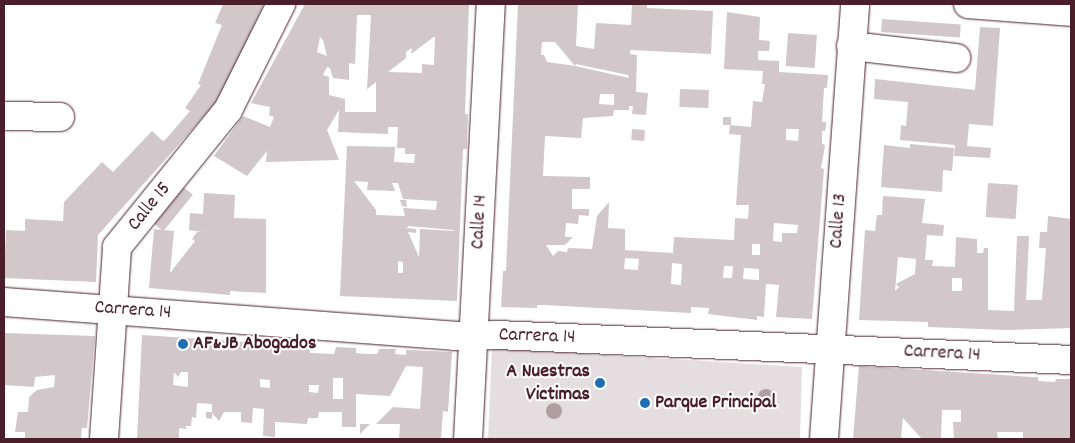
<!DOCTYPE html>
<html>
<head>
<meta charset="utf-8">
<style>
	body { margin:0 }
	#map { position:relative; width:1075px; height:443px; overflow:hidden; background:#fff; font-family:Dekko,sans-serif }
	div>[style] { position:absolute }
	.green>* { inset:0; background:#e5dee0 }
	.building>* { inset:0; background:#d2c7cb; transform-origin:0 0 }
	.roads { filter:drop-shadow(0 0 1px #4a1f2b) drop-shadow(0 0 1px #4a1f2b) }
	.minor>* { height:28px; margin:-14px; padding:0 14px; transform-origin:14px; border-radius:14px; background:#fff }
	.trees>* { width:16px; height:16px; margin:-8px; border-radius:50%; background:#b19ea3 }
	.dots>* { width:14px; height:14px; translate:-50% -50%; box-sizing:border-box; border:2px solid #fff; border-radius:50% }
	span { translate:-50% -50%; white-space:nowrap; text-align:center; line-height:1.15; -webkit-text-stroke:4px #fff; paint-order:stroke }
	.street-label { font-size:20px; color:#4a1f2b }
	.poi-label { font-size:20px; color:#4a1f2b; font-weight:700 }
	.left { translate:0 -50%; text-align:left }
	.right { translate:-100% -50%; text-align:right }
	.frame { position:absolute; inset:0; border:5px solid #4a1f2b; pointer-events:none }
</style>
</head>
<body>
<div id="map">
	<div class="green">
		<div style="clip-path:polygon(492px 348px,802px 367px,800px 439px,488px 439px)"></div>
	</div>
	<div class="building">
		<div style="clip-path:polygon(223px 4px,264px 4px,221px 97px,98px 235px,96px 282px,4px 278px,6px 230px,25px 231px,25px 219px,63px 221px,64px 202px,102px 162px,113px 172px,152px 131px,163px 141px,166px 139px,190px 111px,185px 108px,201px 85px,198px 84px,222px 25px,215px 23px)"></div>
		<div style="clip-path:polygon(evenodd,305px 4px,469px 4px,465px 114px,468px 114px,467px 142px,467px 149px,463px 149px,457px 301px,340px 296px,347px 146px,395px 147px,394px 162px,414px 163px,415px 154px,405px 154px,405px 148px,397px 148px,398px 127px,388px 127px,388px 134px,338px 132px,339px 110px,327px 130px,339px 160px,266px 162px,267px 151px,247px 176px,214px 156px,243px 116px,270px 127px,274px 117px,269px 115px,270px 107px,251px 103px,305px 4px,357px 15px,371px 15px,367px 89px,376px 82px,376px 112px,345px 112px,345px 99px,329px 95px,329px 77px,323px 75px,327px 67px,330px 68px,333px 78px,349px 80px,349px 63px,355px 64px,357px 15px,305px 4px,435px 36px,434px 65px,422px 64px,422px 73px,388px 72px,406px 58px,406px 52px,412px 48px,411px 54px,435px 36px,305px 4px,320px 37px,323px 40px,327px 56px,317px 52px,320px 37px,305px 4px,354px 181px,368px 182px,367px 190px,395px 191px,392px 183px,398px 183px,403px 199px,437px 201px,436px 210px,403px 208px,405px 216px,376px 215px,376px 210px,354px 181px,305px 4px,408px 226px,454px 230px,454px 231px,420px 229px,419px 257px,408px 232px,416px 233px,416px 229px,407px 228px,408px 226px,305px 4px,398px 261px,403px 262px,403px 273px,398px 273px,398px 261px)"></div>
		<div style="clip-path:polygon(evenodd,518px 4px,578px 4px,576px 46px,594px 49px,596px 23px,631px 25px,632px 4px,647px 5px,647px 8px,713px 11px,711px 54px,630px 50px,630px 54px,637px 55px,636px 92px,648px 93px,646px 115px,632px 114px,633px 106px,629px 106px,629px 110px,614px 110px,613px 116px,583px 118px,581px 138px,545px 136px,543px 176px,590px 177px,590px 189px,572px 189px,572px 209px,589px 209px,589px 216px,579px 215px,578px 224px,566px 223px,565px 237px,573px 237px,565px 245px,546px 245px,553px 256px,558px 251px,567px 252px,568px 248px,592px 249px,597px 216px,609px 202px,608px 228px,625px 229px,625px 250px,673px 253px,674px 237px,734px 240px,735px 218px,748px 219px,749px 205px,736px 205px,741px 135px,729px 134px,730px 125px,751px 127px,753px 101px,762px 102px,765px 84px,762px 84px,763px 71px,724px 69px,727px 12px,760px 17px,759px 40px,770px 41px,769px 51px,758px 51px,758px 60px,779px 61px,779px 72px,828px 75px,827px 88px,824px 88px,822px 122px,826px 122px,826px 126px,825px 131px,822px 131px,822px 143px,825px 146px,821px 168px,824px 169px,812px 319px,776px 317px,779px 285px,766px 284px,764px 317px,757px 316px,757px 320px,708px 314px,709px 308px,691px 307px,691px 313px,544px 305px,537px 305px,537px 308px,501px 307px,503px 271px,506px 271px,518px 4px,542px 42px,555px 42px,575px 66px,547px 62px,544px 55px,541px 55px,542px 42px,518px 4px,576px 64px,628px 75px,629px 78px,575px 66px,576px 64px,518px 4px,600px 94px,614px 94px,614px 105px,599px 104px,600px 94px,518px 4px,786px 129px,799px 129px,798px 141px,786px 140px,786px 129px,518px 4px,774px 223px,798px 225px,797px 233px,782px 233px,782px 242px,773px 241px,774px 223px,518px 4px,752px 244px,760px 244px,760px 255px,752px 255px,752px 244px,518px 4px,625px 258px,639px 259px,638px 270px,624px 269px,625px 258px,518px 4px,672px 263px,682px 264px,681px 285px,671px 284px,672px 263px,518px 4px,724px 266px,733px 266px,732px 278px,723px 278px,724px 266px,518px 4px,744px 268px,759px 269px,759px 280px,743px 279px,744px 268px)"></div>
		<div style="left:882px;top:19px;width:79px;height:13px;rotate:4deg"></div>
		<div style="clip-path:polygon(980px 27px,1000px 28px,993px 126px,969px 124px,967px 146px,991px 148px,990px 158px,954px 156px,955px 145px,900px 140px,901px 125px,906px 126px,908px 102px,874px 99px,875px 79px,975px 90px)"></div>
		<div style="left:788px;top:33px;width:29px;height:33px;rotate:4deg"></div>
		<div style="left:680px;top:89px;width:29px;height:18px;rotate:2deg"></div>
		<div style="left:723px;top:117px;width:8px;height:8px"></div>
		<div style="left:632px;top:129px;width:13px;height:11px;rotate:4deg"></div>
		<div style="clip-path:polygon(910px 144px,954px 148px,952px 171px,943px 170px,942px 192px,881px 187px,884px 145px,910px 148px)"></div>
		<div style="left:988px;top:183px;width:30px;height:34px;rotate:4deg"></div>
		<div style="left:182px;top:186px;width:14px;height:47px;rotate:39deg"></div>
		<div style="clip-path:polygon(204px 193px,235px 195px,234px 218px,266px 219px,266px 293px,230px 291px,230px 295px,149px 288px,154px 229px,174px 231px,170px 273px,195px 241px,192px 239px,197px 232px,202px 232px,189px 230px,190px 213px,203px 214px)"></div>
		<div style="clip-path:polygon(evenodd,883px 196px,925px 199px,922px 223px,944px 225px,943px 236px,927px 235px,925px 260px,933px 260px,932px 266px,955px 267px,956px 237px,977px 239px,977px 253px,983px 253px,984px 248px,988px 248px,988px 310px,1014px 311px,1017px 236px,1029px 236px,1026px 300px,1042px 300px,1046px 248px,1039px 248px,1040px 232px,1047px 232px,1048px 216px,1071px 219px,1071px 328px,1007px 330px,928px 327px,928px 322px,859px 320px,865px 230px,875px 231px,877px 215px,882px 215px,883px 196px,898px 257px,916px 259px,915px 274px,896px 284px,899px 287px,895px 291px,898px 257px,883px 196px,952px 278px,962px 278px,962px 291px,952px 291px,952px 278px)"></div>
		<div style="clip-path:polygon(400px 200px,406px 200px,407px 207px,402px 206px)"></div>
		<div style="clip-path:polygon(4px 333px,95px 336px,87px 428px,82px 428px,81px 439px,25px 439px,25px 432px,15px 432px,18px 412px,28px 412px,29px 397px,37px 390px,54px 387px,55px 375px,35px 377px,34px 387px,4px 385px)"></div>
		<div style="clip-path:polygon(evenodd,142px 335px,310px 346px,310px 353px,334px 354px,336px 347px,356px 348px,356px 353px,366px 354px,377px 354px,379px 349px,396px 349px,395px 354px,406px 355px,406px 350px,452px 352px,448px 412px,443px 411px,441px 439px,399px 439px,400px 424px,376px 424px,393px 407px,420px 409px,423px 367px,406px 366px,390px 396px,356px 394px,356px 427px,342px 427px,342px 412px,319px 412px,318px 418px,308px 418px,307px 424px,275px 422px,275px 437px,263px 436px,264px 409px,253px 408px,252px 423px,241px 422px,241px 412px,224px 412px,219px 421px,212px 413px,212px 419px,206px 418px,206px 412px,212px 412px,212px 404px,197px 403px,196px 418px,192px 417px,191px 426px,186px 426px,186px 429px,179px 428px,179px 439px,137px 439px,142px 335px,174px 372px,178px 377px,181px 372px,188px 372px,188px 387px,173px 385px,174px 372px,142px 335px,333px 378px,343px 378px,343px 399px,333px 399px,333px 378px,142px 335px,260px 379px,270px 380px,270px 388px,260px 387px,260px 379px,142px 335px,309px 385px,319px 385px,318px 393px,309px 392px,309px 385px)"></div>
		<div style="clip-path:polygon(859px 366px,1032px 377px,1038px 377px,1038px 381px,1055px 382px,1056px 379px,1071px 379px,1071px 439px,1023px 439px,1023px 432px,997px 432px,998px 439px,954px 439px,953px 422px,961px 422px,961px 410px,942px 410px,941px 439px,921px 438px,903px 418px,901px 437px,906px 439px,853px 439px)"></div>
		<div style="clip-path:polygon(360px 424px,370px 424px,360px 434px)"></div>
	</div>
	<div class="roads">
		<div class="minor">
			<div style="left:968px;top:4px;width:103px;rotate:4.4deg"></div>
			<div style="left:851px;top:46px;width:106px;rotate:6.5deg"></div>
			<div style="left:4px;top:116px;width:56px;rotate:1deg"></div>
			<div style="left:4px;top:302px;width:451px;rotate:4.3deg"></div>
			<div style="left:454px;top:336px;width:43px;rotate:-1.3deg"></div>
			<div style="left:497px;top:335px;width:575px;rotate:2.49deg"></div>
			<div style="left:104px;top:439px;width:192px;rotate:-86.1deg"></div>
			<div style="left:117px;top:247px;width:176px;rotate:-51deg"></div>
			<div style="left:228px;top:110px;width:119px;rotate:-63.4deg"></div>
			<div style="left:468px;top:439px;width:436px;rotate:-87deg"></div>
			<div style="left:824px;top:439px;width:436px;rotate:-85.9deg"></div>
		</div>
	</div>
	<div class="trees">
		<div style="left:766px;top:397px"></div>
		<div style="left:554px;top:411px"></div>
	</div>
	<div class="dots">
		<div style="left:183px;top:344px;background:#1f6fb2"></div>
		<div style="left:600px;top:383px;background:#1f6fb2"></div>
		<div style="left:645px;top:403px;background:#1f6fb2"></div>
	</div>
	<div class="street-label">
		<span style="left:150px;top:207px;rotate:-51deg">Calle 15</span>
		<span style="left:839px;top:221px;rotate:-86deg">Calle 13</span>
		<span style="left:480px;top:222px;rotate:-87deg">Calle 14</span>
		<span style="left:133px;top:311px;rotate:4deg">Carrera 14</span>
		<span style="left:537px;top:337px;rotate:2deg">Carrera 14</span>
		<span style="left:942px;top:354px;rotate:3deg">Carrera 14</span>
	</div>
	<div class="poi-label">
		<span class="left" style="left:193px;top:344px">AF&amp;JB Abogados</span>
		<span class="right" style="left:590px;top:384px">A Nuestras<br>Victimas</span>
		<span class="left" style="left:655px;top:403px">Parque Principal</span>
	</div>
	<div class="frame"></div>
</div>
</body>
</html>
